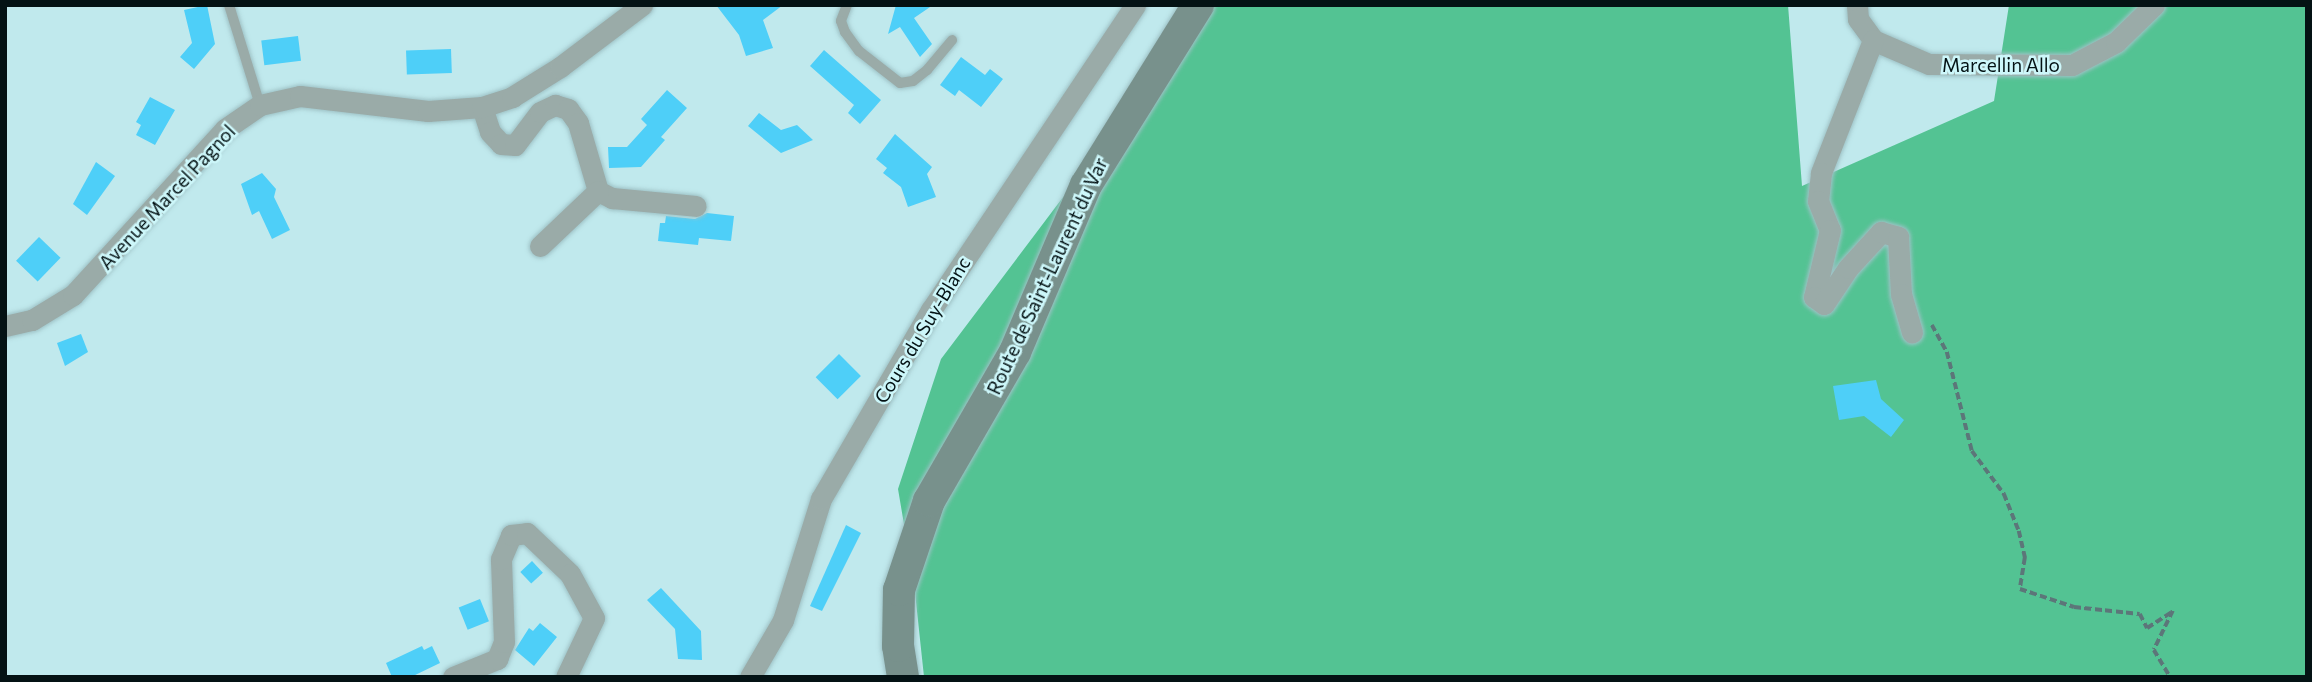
<!DOCTYPE html>
<html>
<head>
<meta charset="utf-8">
<style>
	body { margin:0 }
	#map { position:relative; width:2312px; height:682px; overflow:hidden; background:#c0e9ed; font-family:Commissioner,sans-serif }
	div>[style] { position:absolute }
	.forest>* { inset:0; background:#53c393 }
	.building>* { inset:0; background:#4ecff8; transform-origin:0 0 }
	.path>* { height:3.5px; margin-top:-1.75px; transform-origin:0; background:repeating-linear-gradient(90deg,#5c7679 0 7px,transparent 0 10.5px) }
	.roads { filter:drop-shadow(0 0 2px #9ec2c6) drop-shadow(0 0 2px #9ec2c6) }
	.service>* { height:10px; margin:-5px; padding:0 5px; transform-origin:5px; border-radius:5px; background:#9aaba8 }
	.minor>* { height:21px; margin:-10.5px; padding:0 10.5px; transform-origin:10.5px; border-radius:10.5px; background:#9aaba8 }
	.secondary>* { height:32px; margin:-16px; padding:0 16px; transform-origin:16px; border-radius:16px; background:#78918c }
	span { translate:-50% -50%; white-space:nowrap; text-align:center; line-height:1.15; -webkit-text-stroke:5px #cdf7fa; paint-order:stroke }
	.street-label { font-size:19px; color:#041214 }
	.frame { position:absolute; inset:0; border:7px solid #041214; pointer-events:none }
</style>
</head>
<body>
<div id="map">
	<div class="forest">
		<div style="clip-path:polygon(1208px 5px,1788px 5px,1802px 186px,1994px 101px,2009px 5px,2307px 5px,2307px 677px,924px 677px,914px 583px,898px 489px,941px 359px)"></div>
	</div>
	<div class="building">
		<div style="clip-path:polygon(207px 5px,215px 44px,194px 69px,180px 57px,192px 43px,184px 10px)"></div>
		<div style="clip-path:polygon(716px 5px,783px 5px,763px 20px,773px 48px,746px 56px,739px 35px)"></div>
		<div style="clip-path:polygon(896px 5px,933px 5px,914px 18px,932px 44px,920px 57px,900px 27px,888px 34px)"></div>
		<div style="left:298px;top:36px;width:25px;height:37px;rotate:83deg"></div>
		<div style="left:451px;top:49px;width:24px;height:45px;rotate:88deg"></div>
		<div style="clip-path:polygon(824px 50px,881px 100px,860px 124px,848px 113px,854px 105px,810px 66px)"></div>
		<div style="clip-path:polygon(961px 57px,985px 75px,990px 69px,1003px 79px,981px 107px,959px 90px,955px 96px,940px 85px)"></div>
		<div style="clip-path:polygon(667px 90px,687px 108px,661px 137px,665px 140px,641px 167px,609px 168px,608px 147px,627px 147px,647px 125px,641px 119px)"></div>
		<div style="clip-path:polygon(150px 97px,175px 110px,155px 145px,136px 135px,141px 125px,136px 122px)"></div>
		<div style="clip-path:polygon(759px 113px,781px 130px,797px 125px,813px 140px,781px 153px,748px 126px)"></div>
		<div style="clip-path:polygon(895px 134px,932px 167px,927px 174px,936px 197px,908px 207px,901px 187px,883px 173px,887px 168px,876px 159px)"></div>
		<div style="clip-path:polygon(96px 162px,115px 176px,87px 215px,73px 204px)"></div>
		<div style="clip-path:polygon(262px 173px,276px 189px,274px 197px,290px 230px,272px 239px,259px 211px,252px 215px,241px 184px)"></div>
		<div style="clip-path:polygon(707px 213px,734px 216px,731px 241px,699px 238px,698px 245px,658px 241px,660px 223px,665px 223px,666px 216px,695px 219px)"></div>
		<div style="left:39px;top:237px;width:30px;height:33px;rotate:44deg"></div>
		<div style="clip-path:polygon(81px 334px,88px 352px,65px 366px,57px 343px)"></div>
		<div style="left:839px;top:354px;width:31px;height:33px;rotate:45deg"></div>
		<div style="clip-path:polygon(1876px 380px,1881px 399px,1904px 420px,1891px 437px,1864px 416px,1839px 420px,1833px 386px)"></div>
		<div style="clip-path:polygon(846px 525px,861px 533px,822px 611px,810px 606px)"></div>
		<div style="left:532px;top:561px;width:16px;height:16px;rotate:47deg"></div>
		<div style="clip-path:polygon(661px 588px,701px 631px,702px 660px,678px 659px,675px 629px,647px 600px)"></div>
		<div style="left:480px;top:599px;width:24px;height:23px;rotate:68deg"></div>
		<div style="clip-path:polygon(540px 623px,557px 637px,534px 666px,515px 650px,529px 628px,533px 631px)"></div>
		<div style="clip-path:polygon(422px 646px,424px 650px,432px 646px,440px 663px,411px 677px,392px 677px,386px 663px)"></div>
	</div>
	<div class="path">
		<div style="left:1932px;top:325px;width:31px;rotate:61deg"></div>
		<div style="left:1947px;top:352px;width:102px;rotate:75.8deg"></div>
		<div style="left:1972px;top:451px;width:54px;rotate:53.3deg"></div>
		<div style="left:2004px;top:494px;width:40px;rotate:68deg"></div>
		<div style="left:2019px;top:531px;width:28px;rotate:77deg"></div>
		<div style="left:2025px;top:558px;width:31px;rotate:99deg"></div>
		<div style="left:2020px;top:589px;width:57px;rotate:18.4deg"></div>
		<div style="left:2074px;top:607px;width:66px;rotate:6.1deg"></div>
		<div style="left:2140px;top:614px;width:16px;rotate:63deg"></div>
		<div style="left:2147px;top:628px;width:31px;rotate:-33deg"></div>
		<div style="left:2173px;top:611px;width:43px;rotate:116deg"></div>
		<div style="left:2154px;top:650px;width:31px;rotate:59deg"></div>
	</div>
	<div class="roads">
		<div class="service">
			<div style="left:229px;top:5px;width:105px;rotate:72.8deg"></div>
			<div style="left:847px;top:5px;width:17px;rotate:111deg"></div>
			<div style="left:841px;top:21px;width:12px;rotate:70deg"></div>
			<div style="left:845px;top:32px;width:24px;rotate:54deg"></div>
			<div style="left:859px;top:51px;width:52px;rotate:38deg"></div>
			<div style="left:900px;top:83px;width:13px;rotate:-9deg"></div>
			<div style="left:913px;top:81px;width:18px;rotate:-38deg"></div>
			<div style="left:927px;top:70px;width:39px;rotate:-50deg"></div>
		</div>
		<div class="minor">
			<div style="left:1857px;top:5px;width:14px;rotate:86deg"></div>
			<div style="left:1858px;top:19px;width:26px;rotate:54deg"></div>
			<div style="left:1873px;top:40px;width:61px;rotate:23.2deg"></div>
			<div style="left:1929px;top:64px;width:143px;rotate:0.4deg"></div>
			<div style="left:2072px;top:65px;width:50px;rotate:-27.6deg"></div>
			<div style="left:2116px;top:42px;width:53px;rotate:-44.2deg"></div>
			<div style="left:1873px;top:40px;width:143px;rotate:111.4deg"></div>
			<div style="left:1821px;top:173px;width:28px;rotate:96deg"></div>
			<div style="left:1818px;top:201px;width:31px;rotate:68deg"></div>
			<div style="left:1830px;top:230px;width:69px;rotate:103.4deg"></div>
			<div style="left:1814px;top:297px;width:12px;rotate:35deg"></div>
			<div style="left:1824px;top:304px;width:43px;rotate:-56.3deg"></div>
			<div style="left:1848px;top:268px;width:49px;rotate:-47.5deg"></div>
			<div style="left:1881px;top:232px;width:18px;rotate:16deg"></div>
			<div style="left:1898px;top:237px;width:57px;rotate:87deg"></div>
			<div style="left:1901px;top:294px;width:40px;rotate:74deg"></div>
			<div style="left:482px;top:107px;width:26px;rotate:72deg"></div>
			<div style="left:490px;top:132px;width:16px;rotate:47deg"></div>
			<div style="left:501px;top:144px;width:14px;rotate:4deg"></div>
			<div style="left:515px;top:145px;width:41px;rotate:-52.9deg"></div>
			<div style="left:540px;top:112px;width:17px;rotate:-25deg"></div>
			<div style="left:555px;top:105px;width:14px;rotate:17deg"></div>
			<div style="left:568px;top:109px;width:17px;rotate:54deg"></div>
			<div style="left:578px;top:123px;width:71px;rotate:73.6deg"></div>
			<div style="left:598px;top:191px;width:16px;rotate:27deg"></div>
			<div style="left:612px;top:198px;width:84px;rotate:5.4deg"></div>
			<div style="left:540px;top:246px;width:80px;rotate:-43.5deg"></div>
			<div style="left:5px;top:326px;width:28px;rotate:-13deg"></div>
			<div style="left:32px;top:320px;width:48px;rotate:-31.4deg"></div>
			<div style="left:73px;top:295px;width:225px;rotate:-47.5deg"></div>
			<div style="left:225px;top:129px;width:42px;rotate:-34.4deg"></div>
			<div style="left:260px;top:105px;width:41px;rotate:-12.7deg"></div>
			<div style="left:300px;top:96px;width:129px;rotate:6.7deg"></div>
			<div style="left:428px;top:111px;width:54px;rotate:-4.2deg"></div>
			<div style="left:482px;top:107px;width:32px;rotate:-18deg"></div>
			<div style="left:512px;top:97px;width:57px;rotate:-32deg"></div>
			<div style="left:560px;top:67px;width:103px;rotate:-37.1deg"></div>
			<div style="left:453px;top:677px;width:48px;rotate:-22.2deg"></div>
			<div style="left:497px;top:659px;width:18px;rotate:-68deg"></div>
			<div style="left:504px;top:642px;width:83px;rotate:-92.1deg"></div>
			<div style="left:501px;top:559px;width:26px;rotate:-67deg"></div>
			<div style="left:511px;top:535px;width:16px;rotate:-7deg"></div>
			<div style="left:527px;top:533px;width:59px;rotate:43.6deg"></div>
			<div style="left:570px;top:574px;width:50px;rotate:61.4deg"></div>
			<div style="left:594px;top:618px;width:65px;rotate:115.4deg"></div>
			<div style="left:750px;top:677px;width:66px;rotate:-59.9deg"></div>
			<div style="left:783px;top:620px;width:127px;rotate:-72.6deg"></div>
			<div style="left:821px;top:499px;width:219px;rotate:-59.8deg"></div>
			<div style="left:931px;top:310px;width:367px;rotate:-56.2deg"></div>
		</div>
		<div class="secondary">
			<div style="left:903px;top:677px;width:31px;rotate:-99deg"></div>
			<div style="left:898px;top:646px;width:56px;rotate:-89deg"></div>
			<div style="left:899px;top:590px;width:94px;rotate:-71.4deg"></div>
			<div style="left:929px;top:501px;width:172px;rotate:-60deg"></div>
			<div style="left:1015px;top:352px;width:181px;rotate:-67deg"></div>
			<div style="left:1086px;top:185px;width:212px;rotate:-58.1deg"></div>
		</div>
	</div>
	<div class="street-label">
		<span style="left:2001px;top:65px">Marcellin Allo</span>
		<span style="left:167px;top:197px;rotate:-47deg">Avenue Marcel Pagnol</span>
		<span style="left:1047px;top:276px;rotate:-65deg">Route de Saint-Laurent du Var</span>
		<span style="left:922px;top:330px;rotate:-59deg">Cours du Suy-Blanc</span>
	</div>
	<div class="frame"></div>
</div>
</body>
</html>
